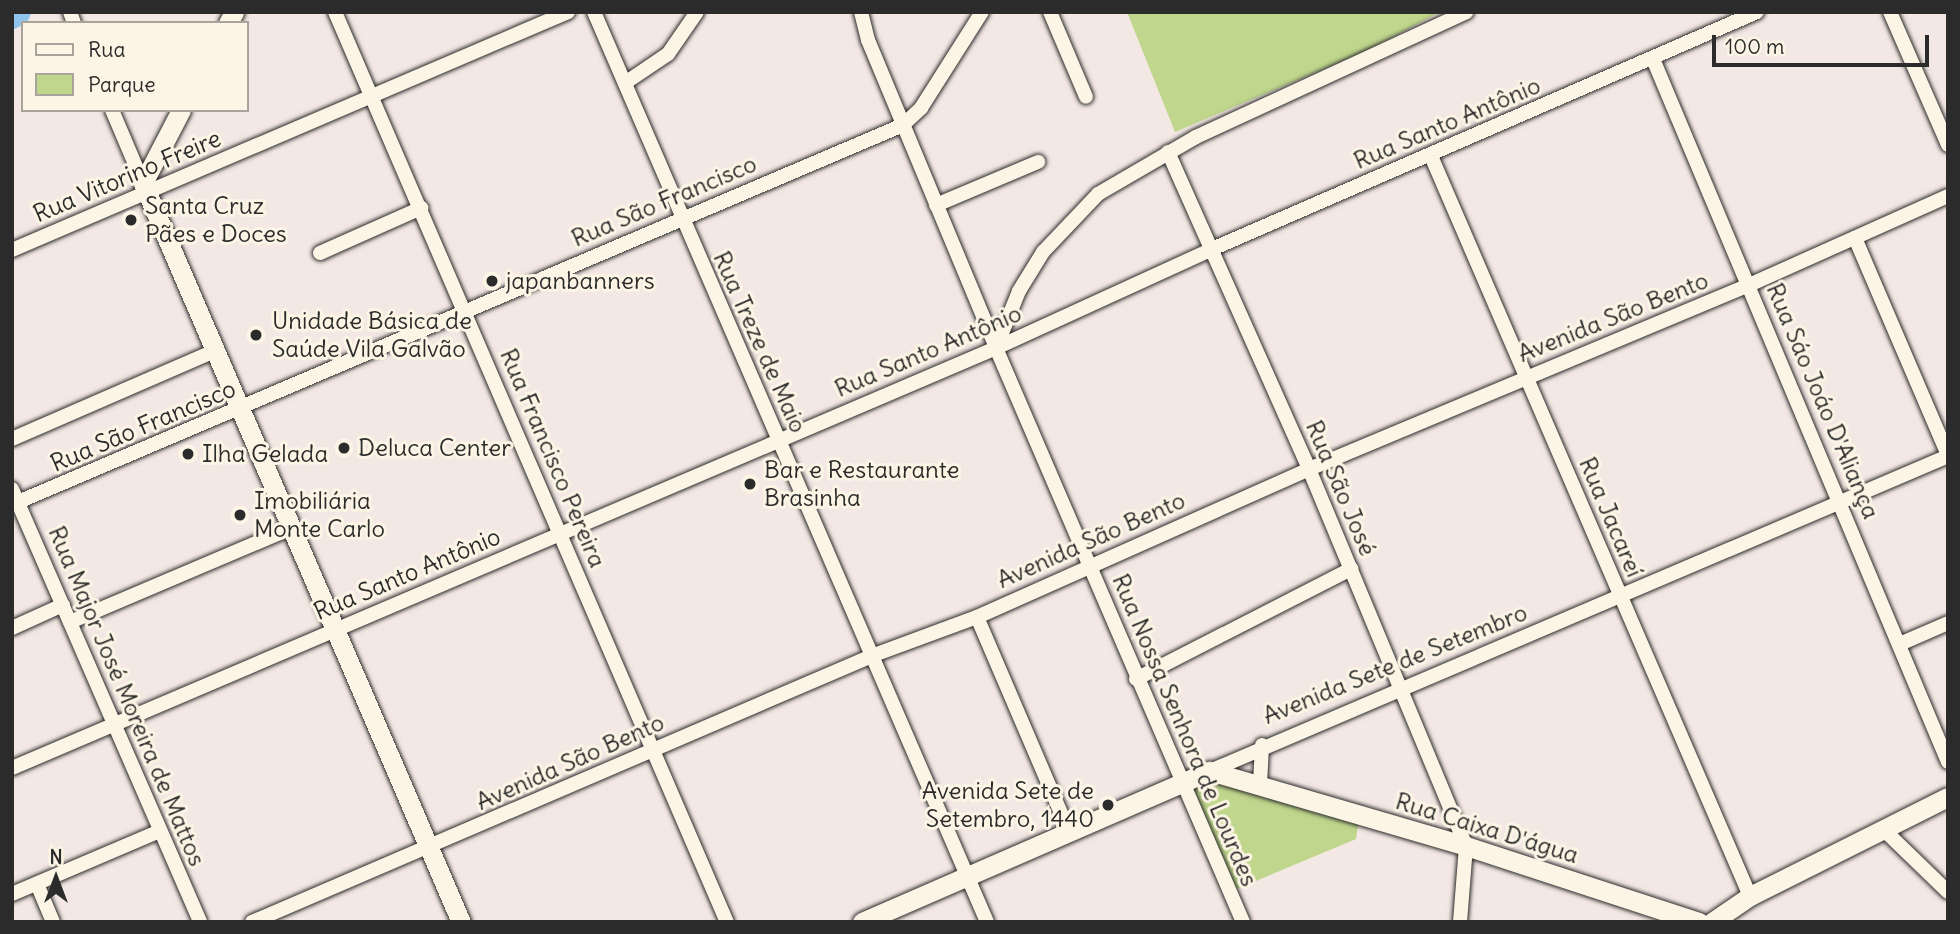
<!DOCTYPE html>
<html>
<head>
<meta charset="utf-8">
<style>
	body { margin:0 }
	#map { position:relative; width:1960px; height:934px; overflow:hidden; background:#f3e8e4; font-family:Delius,sans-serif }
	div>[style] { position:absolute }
	.green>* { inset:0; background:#bfd68c }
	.river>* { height:26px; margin:-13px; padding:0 13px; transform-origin:13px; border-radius:13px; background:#8fc5ed }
	.roads { filter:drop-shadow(0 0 2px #2b2b2b) drop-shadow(0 0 2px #2b2b2b) }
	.minor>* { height:14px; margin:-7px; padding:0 7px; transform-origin:7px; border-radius:7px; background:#fcf5e5 }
	.major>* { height:19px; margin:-9.5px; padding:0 9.5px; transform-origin:9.5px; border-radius:9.5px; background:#fcf5e5 }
	.dots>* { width:19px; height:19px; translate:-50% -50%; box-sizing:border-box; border:4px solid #fcf5e5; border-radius:50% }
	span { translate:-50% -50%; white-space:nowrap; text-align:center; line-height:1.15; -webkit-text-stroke:6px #fcf5e5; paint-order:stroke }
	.street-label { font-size:24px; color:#2b2b2b }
	.poi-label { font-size:24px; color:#2b2b2b }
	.left { translate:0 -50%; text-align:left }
	.right { translate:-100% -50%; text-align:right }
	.frame { position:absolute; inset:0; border:14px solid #2b2b2b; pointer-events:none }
	.legend { position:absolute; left:21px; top:21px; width:228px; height:91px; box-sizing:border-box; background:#fcf5e5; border:2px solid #a8a49b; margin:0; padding:9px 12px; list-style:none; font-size:21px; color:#2b2b2b }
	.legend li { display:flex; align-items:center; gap:14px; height:35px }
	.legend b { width:35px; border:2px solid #a8a49b }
	.north { position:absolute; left:21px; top:843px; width:70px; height:70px; -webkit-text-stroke:5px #fcf5e5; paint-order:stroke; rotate:0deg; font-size:19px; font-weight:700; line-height:28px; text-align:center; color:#2b2b2b }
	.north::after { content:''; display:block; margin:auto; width:24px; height:32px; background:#2b2b2b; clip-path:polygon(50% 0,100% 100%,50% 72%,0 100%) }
	.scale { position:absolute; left:1712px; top:35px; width:217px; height:32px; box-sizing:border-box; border:4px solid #2b2b2b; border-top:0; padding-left:9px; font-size:21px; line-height:24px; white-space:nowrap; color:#2b2b2b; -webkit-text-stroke:5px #fcf5e5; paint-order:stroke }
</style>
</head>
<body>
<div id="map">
	<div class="green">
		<div style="clip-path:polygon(1127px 12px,1440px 12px,1366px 51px,1175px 132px)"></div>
		<div style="clip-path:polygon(1217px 777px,1359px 818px,1356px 839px,1232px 891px,1188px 791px)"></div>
	</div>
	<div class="river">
		<div style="left:12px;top:16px;width:7px;rotate:-34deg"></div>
	</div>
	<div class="roads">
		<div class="minor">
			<div style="left:70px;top:12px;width:12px;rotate:70deg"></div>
			<div style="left:335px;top:12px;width:991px;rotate:66.7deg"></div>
			<div style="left:594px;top:12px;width:991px;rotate:66.64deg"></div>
			<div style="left:861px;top:12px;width:29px;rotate:76deg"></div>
			<div style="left:868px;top:40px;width:334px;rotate:67.4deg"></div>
			<div style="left:996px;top:348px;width:625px;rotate:66.72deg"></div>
			<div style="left:1050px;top:12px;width:92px;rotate:67deg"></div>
			<div style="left:1890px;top:12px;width:145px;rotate:66.4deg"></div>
			<div style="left:1653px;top:59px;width:762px;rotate:67.24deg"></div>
			<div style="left:625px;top:83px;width:52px;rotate:-34deg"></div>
			<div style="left:668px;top:54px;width:51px;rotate:-55.4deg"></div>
			<div style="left:112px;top:110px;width:79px;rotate:67deg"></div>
			<div style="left:1168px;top:152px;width:347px;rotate:66deg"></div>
			<div style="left:1309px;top:469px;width:408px;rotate:67.4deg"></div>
			<div style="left:1466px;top:846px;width:76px;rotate:94.5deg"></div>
			<div style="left:1431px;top:156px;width:806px;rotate:66.68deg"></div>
			<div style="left:936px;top:205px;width:111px;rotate:-22.9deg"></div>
			<div style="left:1855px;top:238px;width:236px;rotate:66.8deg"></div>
			<div style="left:12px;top:250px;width:605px;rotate:-23.17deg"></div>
			<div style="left:320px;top:253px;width:111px;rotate:-24deg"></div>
			<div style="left:996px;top:348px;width:61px;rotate:-68deg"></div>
			<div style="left:1019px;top:291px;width:46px;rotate:-58.4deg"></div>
			<div style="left:1043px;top:252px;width:80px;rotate:-46.5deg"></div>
			<div style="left:1098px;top:194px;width:113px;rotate:-30.2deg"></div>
			<div style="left:1196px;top:137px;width:298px;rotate:-24.8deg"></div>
			<div style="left:12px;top:439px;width:220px;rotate:-23.5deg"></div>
			<div style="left:12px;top:489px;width:472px;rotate:66.5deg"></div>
			<div style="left:18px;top:502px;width:962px;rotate:-23.07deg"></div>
			<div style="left:903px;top:125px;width:25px;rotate:-43deg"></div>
			<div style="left:921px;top:108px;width:114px;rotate:-57.6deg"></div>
			<div style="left:977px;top:617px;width:236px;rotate:66.8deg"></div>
			<div style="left:70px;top:622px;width:240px;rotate:-23deg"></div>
			<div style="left:12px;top:628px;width:56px;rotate:-24.3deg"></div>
			<div style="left:1902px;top:643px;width:50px;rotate:-23.5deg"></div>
			<div style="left:1136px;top:679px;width:242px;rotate:-27.1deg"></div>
			<div style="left:12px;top:768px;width:1070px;rotate:-23.11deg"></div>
			<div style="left:996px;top:348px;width:238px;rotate:-24.6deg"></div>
			<div style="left:1212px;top:249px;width:594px;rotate:-23.5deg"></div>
			<div style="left:1210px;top:771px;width:802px;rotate:-23.11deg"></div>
			<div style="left:1260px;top:784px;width:39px;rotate:-87deg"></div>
			<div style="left:1884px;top:830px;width:89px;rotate:44.1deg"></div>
			<div style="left:37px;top:884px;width:41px;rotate:67.2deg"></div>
			<div style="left:12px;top:894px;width:161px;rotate:-23.1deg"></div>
			<div style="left:252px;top:922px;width:677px;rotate:-23.23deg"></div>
			<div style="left:874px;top:655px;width:110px;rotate:-20.3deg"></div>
			<div style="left:977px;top:617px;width:363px;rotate:-24deg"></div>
			<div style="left:1309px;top:469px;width:477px;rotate:-22.7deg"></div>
			<div style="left:1749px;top:285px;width:218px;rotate:-24.1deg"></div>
		</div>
		<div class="major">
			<div style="left:228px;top:23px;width:13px;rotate:-61deg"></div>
			<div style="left:181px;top:110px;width:82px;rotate:117.5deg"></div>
			<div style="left:143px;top:183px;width:805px;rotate:66.72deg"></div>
			<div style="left:862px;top:922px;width:379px;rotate:-23.5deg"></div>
			<div style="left:1210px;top:771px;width:267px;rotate:16.3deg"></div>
			<div style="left:1466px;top:846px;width:245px;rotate:18.1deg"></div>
			<div style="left:1712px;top:922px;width:46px;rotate:-34.4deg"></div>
			<div style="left:1750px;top:896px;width:221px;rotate:-26.6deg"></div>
		</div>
	</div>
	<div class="dots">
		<div style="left:131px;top:220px;background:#2b2b2b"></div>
		<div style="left:492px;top:281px;background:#2b2b2b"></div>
		<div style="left:256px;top:335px;background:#2b2b2b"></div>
		<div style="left:344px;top:448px;background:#2b2b2b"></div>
		<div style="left:188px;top:454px;background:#2b2b2b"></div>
		<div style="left:750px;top:484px;background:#2b2b2b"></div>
		<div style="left:240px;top:515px;background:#2b2b2b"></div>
		<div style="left:1108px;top:805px;background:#2b2b2b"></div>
	</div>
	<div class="street-label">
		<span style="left:1447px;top:123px;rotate:-23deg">Rua Santo Antônio</span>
		<span style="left:127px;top:176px;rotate:-23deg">Rua Vitorino Freire</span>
		<span style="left:664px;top:201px;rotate:-23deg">Rua São Francisco</span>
		<span style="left:1613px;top:317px;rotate:-22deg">Avenida São Bento</span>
		<span style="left:760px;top:342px;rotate:66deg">Rua Treze de Maio</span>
		<span style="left:928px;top:351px;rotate:-23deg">Rua Santo Antônio</span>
		<span style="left:1823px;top:401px;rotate:67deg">Rua Sáo Joáo D'Aliança</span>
		<span style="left:143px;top:426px;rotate:-23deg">Rua São Francisco</span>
		<span style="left:553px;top:458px;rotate:67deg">Rua Francisco Pereira</span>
		<span style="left:1341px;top:488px;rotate:67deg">Rua São José</span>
		<span style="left:1611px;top:517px;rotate:67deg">Rua Jacareí</span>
		<span style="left:1091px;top:540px;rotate:-24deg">Avenida São Bento</span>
		<span style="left:407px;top:574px;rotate:-23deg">Rua Santo Antônio</span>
		<span style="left:1395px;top:664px;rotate:-22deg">Avenida Sete de Setembro</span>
		<span style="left:127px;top:696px;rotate:67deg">Rua Major José Moreira de Mattos</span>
		<span style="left:1185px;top:730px;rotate:67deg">Rua Nossa Senhora de Lourdes</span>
		<span style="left:570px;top:762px;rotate:-24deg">Avenida São Bento</span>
		<span style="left:1487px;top:828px;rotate:17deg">Rua Caixa D'água</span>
	</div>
	<div class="poi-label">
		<span class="left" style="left:145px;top:220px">Santa Cruz<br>Pães e Doces</span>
		<span class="left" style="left:506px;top:281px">japanbanners</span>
		<span class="left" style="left:272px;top:335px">Unidade Básica de<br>Saúde Vila Galvão</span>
		<span class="left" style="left:358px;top:448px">Deluca Center</span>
		<span class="left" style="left:202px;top:454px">Ilha Gelada</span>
		<span class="left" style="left:764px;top:484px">Bar e Restaurante<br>Brasinha</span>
		<span class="left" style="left:254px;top:515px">Imobiliária<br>Monte Carlo</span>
		<span class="right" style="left:1094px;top:805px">Avenida Sete de<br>Setembro, 1440</span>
	</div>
	<div class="frame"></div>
	<ul class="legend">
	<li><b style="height:9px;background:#fcf5e5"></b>Rua</li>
	<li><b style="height:19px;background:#bfd68c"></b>Parque</li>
	</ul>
	<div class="north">N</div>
	<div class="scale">100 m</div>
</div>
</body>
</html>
